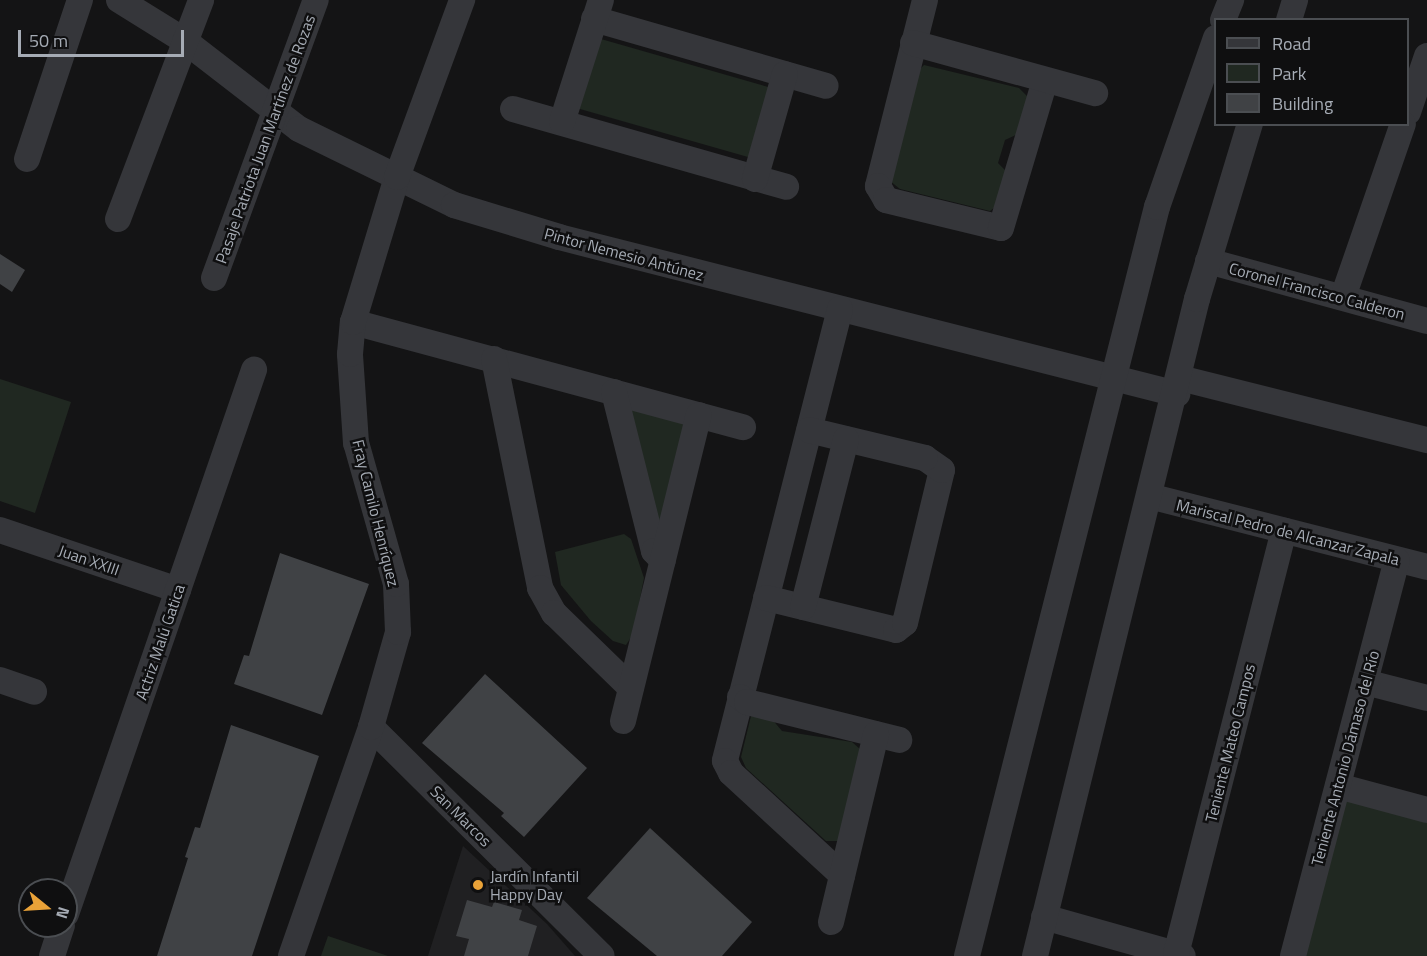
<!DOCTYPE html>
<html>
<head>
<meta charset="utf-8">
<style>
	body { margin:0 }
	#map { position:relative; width:1427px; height:956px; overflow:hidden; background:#141415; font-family:"Titillium Web",sans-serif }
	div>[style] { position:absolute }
	.built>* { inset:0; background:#202022 }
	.green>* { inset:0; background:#202821; transform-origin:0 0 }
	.building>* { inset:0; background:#404245 }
	.minor>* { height:26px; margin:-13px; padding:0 13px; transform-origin:13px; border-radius:13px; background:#35363a }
	.dots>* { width:16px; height:16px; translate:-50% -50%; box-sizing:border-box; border:3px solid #0f0f10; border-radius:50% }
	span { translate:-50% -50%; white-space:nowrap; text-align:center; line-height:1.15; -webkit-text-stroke:5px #0f0f10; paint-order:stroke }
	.street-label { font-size:16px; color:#a6acb5 }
	.poi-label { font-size:16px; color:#a6acb5 }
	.left { translate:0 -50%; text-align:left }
	.legend { position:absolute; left:1214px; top:18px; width:195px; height:108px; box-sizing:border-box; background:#0f0f10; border:2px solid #4b4e52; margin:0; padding:8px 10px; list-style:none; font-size:18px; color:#a6acb5 }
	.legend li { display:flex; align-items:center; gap:12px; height:30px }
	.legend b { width:30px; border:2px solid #4b4e52 }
	.north { position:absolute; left:18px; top:878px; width:60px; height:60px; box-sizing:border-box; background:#0f0f10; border:2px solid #4b4e52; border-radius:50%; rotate:108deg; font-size:16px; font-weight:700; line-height:24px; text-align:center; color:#a6acb5 }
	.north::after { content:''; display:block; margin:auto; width:21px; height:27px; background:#e9a238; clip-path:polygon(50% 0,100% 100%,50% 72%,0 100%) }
	.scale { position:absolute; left:18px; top:30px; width:166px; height:27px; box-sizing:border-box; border:3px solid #a6acb5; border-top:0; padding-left:8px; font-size:18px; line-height:21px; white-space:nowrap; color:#a6acb5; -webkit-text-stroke:4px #0f0f10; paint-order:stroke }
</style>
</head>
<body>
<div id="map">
	<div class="built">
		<div style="clip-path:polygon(463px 846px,547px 924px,575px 956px,428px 956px)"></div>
	</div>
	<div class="green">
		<div style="left:594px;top:37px;width:182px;height:73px;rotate:16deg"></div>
		<div style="clip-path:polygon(924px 65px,1019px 88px,1029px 98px,1018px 134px,1005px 140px,998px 163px,1008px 173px,999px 204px,990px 211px,900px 189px,890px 181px,917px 72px)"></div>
		<div style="clip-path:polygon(0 379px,71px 402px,35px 513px,0 501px)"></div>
		<div style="clip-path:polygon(632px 406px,691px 421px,661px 531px,626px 413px)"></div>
		<div style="clip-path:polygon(624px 534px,631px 539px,644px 578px,633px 634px,626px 645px,613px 641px,591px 621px,561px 585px,555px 552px)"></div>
		<div style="clip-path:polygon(751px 716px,771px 718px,782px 731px,852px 742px,860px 749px,838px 841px,826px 841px,746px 768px,741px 757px)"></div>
		<div style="clip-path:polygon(1343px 795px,1427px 819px,1427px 956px,1297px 956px)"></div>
		<div style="clip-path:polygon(328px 936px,388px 956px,321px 956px)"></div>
	</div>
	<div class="building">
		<div style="clip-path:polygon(0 254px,25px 270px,12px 292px,0 284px)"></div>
		<div style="clip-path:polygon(280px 553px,369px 584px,322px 715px,234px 684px,244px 655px,249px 656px)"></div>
		<div style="clip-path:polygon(485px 674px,587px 768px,524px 837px,501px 816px,504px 813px,422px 743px)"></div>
		<div style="clip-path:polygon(231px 725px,319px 756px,252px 956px,157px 956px,188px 858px,185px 857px,195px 827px,200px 828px)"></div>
		<div style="clip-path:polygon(650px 828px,752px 922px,722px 956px,657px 956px,587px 898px)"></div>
		<div style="clip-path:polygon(467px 900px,492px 907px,494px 902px,522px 910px,519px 920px,537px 926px,528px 956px,464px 956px,469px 939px,456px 936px)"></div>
	</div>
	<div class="minor">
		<div style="left:119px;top:0;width:78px;rotate:31.8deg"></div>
		<div style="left:185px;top:41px;width:144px;rotate:37.7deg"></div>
		<div style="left:299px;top:129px;width:173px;rotate:26.1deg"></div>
		<div style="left:454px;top:205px;width:110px;rotate:16.9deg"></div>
		<div style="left:559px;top:237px;width:638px;rotate:14.25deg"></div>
		<div style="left:925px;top:0;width:192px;rotate:104.2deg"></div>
		<div style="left:878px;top:186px;width:16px;rotate:60deg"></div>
		<div style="left:886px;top:200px;width:118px;rotate:13.7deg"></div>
		<div style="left:1001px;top:228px;width:154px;rotate:-73.4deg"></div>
		<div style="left:594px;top:19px;width:241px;rotate:16.1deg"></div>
		<div style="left:1223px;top:20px;width:22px;rotate:-68deg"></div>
		<div style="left:1289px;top:20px;width:21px;rotate:-73deg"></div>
		<div style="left:913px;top:43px;width:189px;rotate:15.4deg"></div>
		<div style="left:513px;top:109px;width:284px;rotate:15.9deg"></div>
		<div style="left:1408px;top:112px;width:59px;rotate:-71.3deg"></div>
		<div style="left:562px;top:122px;width:128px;rotate:-72.3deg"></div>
		<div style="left:27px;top:159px;width:168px;rotate:-71.6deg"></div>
		<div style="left:755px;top:179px;width:109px;rotate:-74.1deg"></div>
		<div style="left:118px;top:219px;width:234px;rotate:-69.2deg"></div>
		<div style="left:1208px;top:261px;width:227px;rotate:15.3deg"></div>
		<div style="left:214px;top:278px;width:296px;rotate:-69.9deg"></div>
		<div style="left:1343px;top:297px;width:183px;rotate:-70.9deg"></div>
		<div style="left:840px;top:309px;width:466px;rotate:104.3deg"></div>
		<div style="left:725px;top:761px;width:13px;rotate:63deg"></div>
		<div style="left:731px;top:773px;width:151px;rotate:42.6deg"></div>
		<div style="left:353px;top:322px;width:404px;rotate:15.1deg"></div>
		<div style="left:494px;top:359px;width:234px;rotate:78.6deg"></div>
		<div style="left:540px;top:588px;width:29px;rotate:61deg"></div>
		<div style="left:554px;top:613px;width:107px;rotate:44.2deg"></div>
		<div style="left:1180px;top:378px;width:255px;rotate:14.1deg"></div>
		<div style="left:614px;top:392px;width:164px;rotate:75.9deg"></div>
		<div style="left:654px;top:551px;width:13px;rotate:48deg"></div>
		<div style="left:1149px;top:496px;width:287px;rotate:14.3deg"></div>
		<div style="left:0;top:530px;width:188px;rotate:18.6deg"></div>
		<div style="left:766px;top:598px;width:134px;rotate:13.8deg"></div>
		<div style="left:896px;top:630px;width:11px;rotate:-38deg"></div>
		<div style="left:905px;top:623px;width:157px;rotate:-76.4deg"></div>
		<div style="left:942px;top:470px;width:21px;rotate:-145deg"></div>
		<div style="left:925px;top:458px;width:119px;rotate:-166.4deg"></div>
		<div style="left:803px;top:607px;width:173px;rotate:-75.6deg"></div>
		<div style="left:0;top:680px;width:36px;rotate:19deg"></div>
		<div style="left:1365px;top:682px;width:64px;rotate:14.5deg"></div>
		<div style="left:740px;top:697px;width:9px;rotate:36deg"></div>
		<div style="left:747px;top:702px;width:157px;rotate:14deg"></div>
		<div style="left:623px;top:721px;width:315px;rotate:-76.1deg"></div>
		<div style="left:371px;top:727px;width:325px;rotate:44.8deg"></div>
		<div style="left:1338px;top:786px;width:92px;rotate:15.1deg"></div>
		<div style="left:66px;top:914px;width:576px;rotate:-70.94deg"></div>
		<div style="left:1044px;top:917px;width:144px;rotate:15.7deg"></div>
		<div style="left:831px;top:922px;width:193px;rotate:-76.5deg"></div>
		<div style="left:1176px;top:954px;width:437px;rotate:-75.7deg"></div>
		<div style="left:52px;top:956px;width:32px;rotate:-72deg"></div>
		<div style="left:291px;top:956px;width:243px;rotate:-70.7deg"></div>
		<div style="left:371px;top:727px;width:99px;rotate:-74.1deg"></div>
		<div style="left:398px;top:632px;width:48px;rotate:-92.4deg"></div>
		<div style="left:396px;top:584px;width:147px;rotate:-105.8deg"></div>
		<div style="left:356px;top:443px;width:89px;rotate:-93.9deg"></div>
		<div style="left:350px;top:354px;width:32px;rotate:-85deg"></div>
		<div style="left:353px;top:322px;width:152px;rotate:-73.1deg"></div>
		<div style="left:397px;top:177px;width:189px;rotate:-69.8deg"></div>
		<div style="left:967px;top:956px;width:773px;rotate:-75.77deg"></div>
		<div style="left:1157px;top:207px;width:179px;rotate:-70.8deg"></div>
		<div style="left:1035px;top:956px;width:677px;rotate:-76.15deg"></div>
		<div style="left:1197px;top:299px;width:183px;rotate:-73.2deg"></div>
		<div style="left:1293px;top:956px;width:409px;rotate:-75.3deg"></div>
	</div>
	<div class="dots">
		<div style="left:478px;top:885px;background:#e9a238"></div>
	</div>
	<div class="street-label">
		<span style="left:265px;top:139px;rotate:-70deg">Pasaje Patriota Juan Martínez de Rozas</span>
		<span style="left:624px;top:254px;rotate:15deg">Pintor Nemesio Antúnez</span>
		<span style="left:1317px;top:291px;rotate:15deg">Coronel Francisco Calderon</span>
		<span style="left:376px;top:513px;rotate:76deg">Fray Camilo Henríquez</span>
		<span style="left:1288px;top:532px;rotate:14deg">Mariscal Pedro de Alcanzar Zapala</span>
		<span style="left:89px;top:560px;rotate:19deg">Juan XXIII</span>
		<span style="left:160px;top:642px;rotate:-71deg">Actriz Malú Gatica</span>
		<span style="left:1230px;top:743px;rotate:-76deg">Teniente Mateo Campos</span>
		<span style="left:1345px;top:758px;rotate:-75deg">Teniente Antonio Dámaso del Río</span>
		<span style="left:461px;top:816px;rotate:45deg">San Marcos</span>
	</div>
	<div class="poi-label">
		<span class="left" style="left:490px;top:885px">Jardín Infantil<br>Happy Day</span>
	</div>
	<ul class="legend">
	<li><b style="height:8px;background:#35363a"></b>Road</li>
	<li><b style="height:16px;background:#202821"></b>Park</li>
	<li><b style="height:16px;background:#404245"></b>Building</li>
	</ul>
	<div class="north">N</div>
	<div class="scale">50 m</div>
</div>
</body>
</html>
